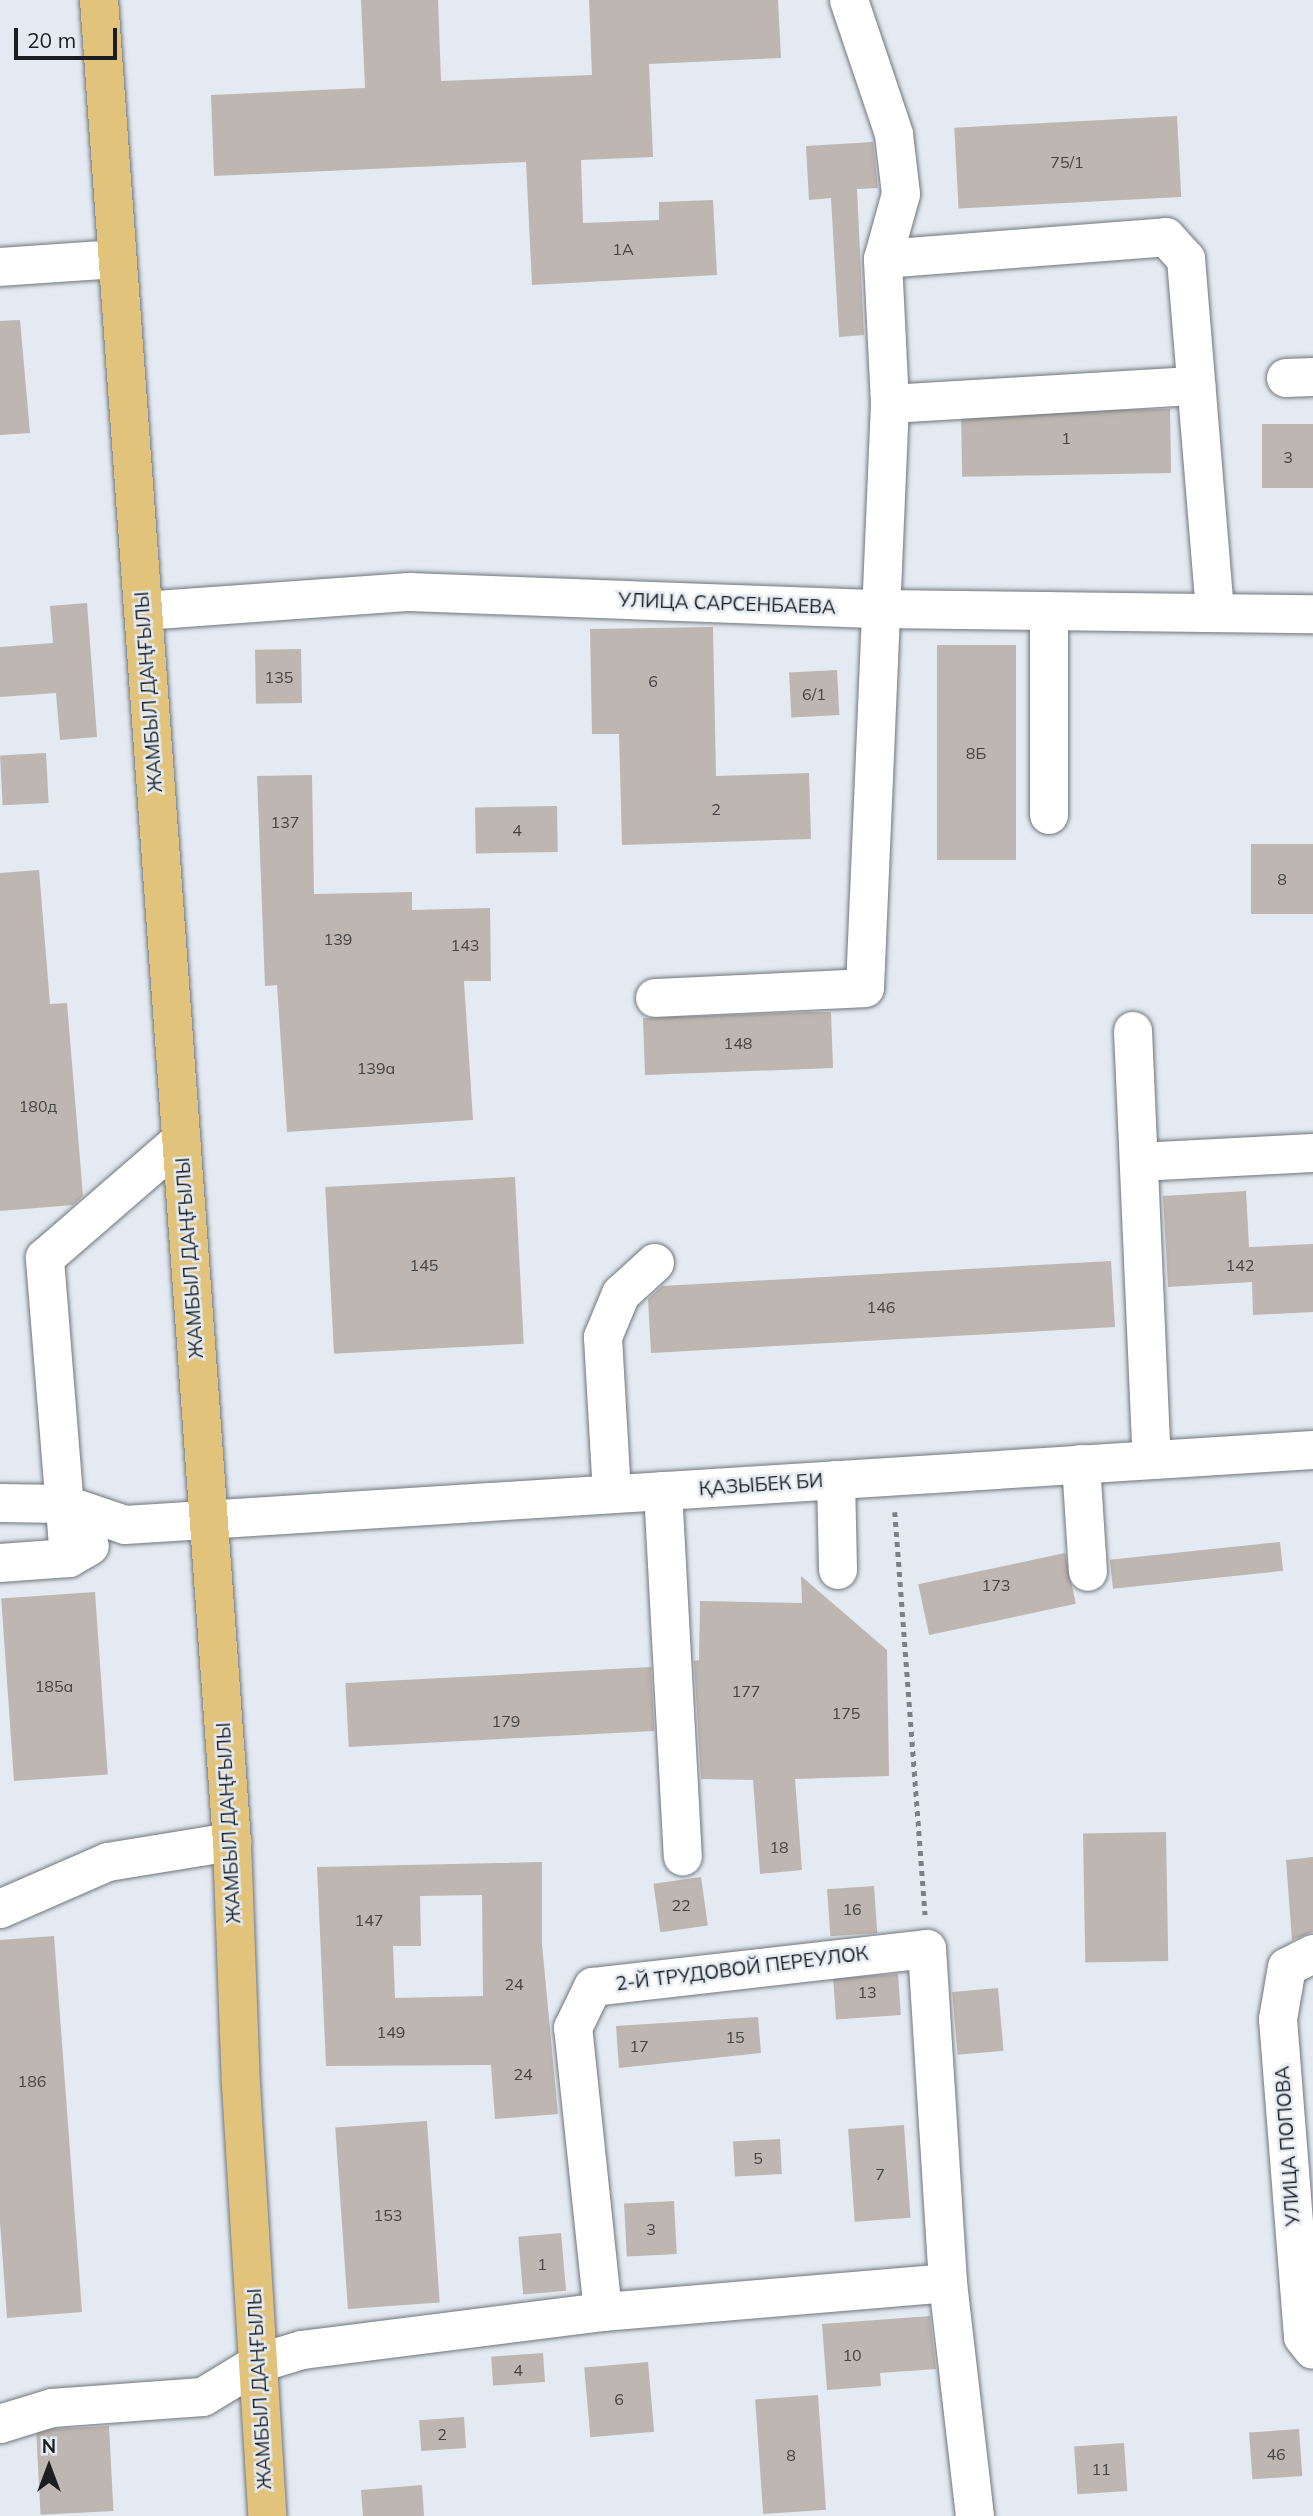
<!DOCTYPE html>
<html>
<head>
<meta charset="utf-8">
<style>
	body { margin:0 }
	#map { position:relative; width:1313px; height:2516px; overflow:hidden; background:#e3eaf2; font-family:Mulish,sans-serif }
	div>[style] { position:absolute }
	.building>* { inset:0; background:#beb6b0; transform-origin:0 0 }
	.path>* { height:4.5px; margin-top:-2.25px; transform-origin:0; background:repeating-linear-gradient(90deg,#7c8185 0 5px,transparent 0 10px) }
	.roads { filter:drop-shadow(0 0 2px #70767d) drop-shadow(0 0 2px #70767d) }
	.minor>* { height:38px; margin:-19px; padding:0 19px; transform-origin:19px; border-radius:19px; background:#fff }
	.major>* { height:38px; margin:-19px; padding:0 19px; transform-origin:19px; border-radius:19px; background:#e2c37c }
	span { translate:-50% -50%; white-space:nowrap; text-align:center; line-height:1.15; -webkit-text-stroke:5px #e3eaf2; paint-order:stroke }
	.number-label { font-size:16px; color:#444 }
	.number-label span { -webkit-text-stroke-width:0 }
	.street-label { font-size:19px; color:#1b1e20 }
	.north { position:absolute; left:14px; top:2432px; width:70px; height:70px; -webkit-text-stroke:5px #e3eaf2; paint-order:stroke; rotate:0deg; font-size:19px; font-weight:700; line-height:28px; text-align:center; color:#1b1e20 }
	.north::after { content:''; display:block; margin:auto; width:24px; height:32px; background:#1b1e20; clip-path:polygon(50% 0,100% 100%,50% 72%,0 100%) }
	.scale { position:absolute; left:14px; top:28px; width:103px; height:32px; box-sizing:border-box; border:4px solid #1b1e20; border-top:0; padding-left:9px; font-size:21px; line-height:24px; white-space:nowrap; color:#1b1e20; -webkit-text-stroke:5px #e3eaf2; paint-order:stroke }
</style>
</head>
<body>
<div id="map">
	<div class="building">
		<div style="clip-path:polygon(361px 0,438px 0,441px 81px,592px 75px,589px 0,778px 0,781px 58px,649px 64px,653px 157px,581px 160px,583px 223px,659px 220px,659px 202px,713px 200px,717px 275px,532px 285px,526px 162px,214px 176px,211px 95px,365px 88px)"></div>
		<div style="left:1177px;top:116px;width:81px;height:223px;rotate:87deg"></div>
		<div style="clip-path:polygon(873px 142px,878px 188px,857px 189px,864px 335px,839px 337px,831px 198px,809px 200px,806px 146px)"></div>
		<div style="clip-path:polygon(20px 320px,30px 433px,0 435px,0 321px)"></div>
		<div style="left:1170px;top:409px;width:64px;height:209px;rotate:89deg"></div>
		<div style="left:1313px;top:424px;width:64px;height:51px;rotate:90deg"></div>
		<div style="clip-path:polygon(87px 603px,97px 737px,60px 740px,56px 693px,0 697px,0 647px,53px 643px,50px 606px)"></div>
		<div style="clip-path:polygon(713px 627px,716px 776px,809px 773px,811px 839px,622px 845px,619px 734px,592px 734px,590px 629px)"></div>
		<div style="left:937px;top:645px;width:79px;height:215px"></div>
		<div style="left:301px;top:649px;width:54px;height:46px;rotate:89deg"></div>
		<div style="left:837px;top:670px;width:45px;height:48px;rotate:87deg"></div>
		<div style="left:46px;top:753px;width:50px;height:46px;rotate:87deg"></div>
		<div style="clip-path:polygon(312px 775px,314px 894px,412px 892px,412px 910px,490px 908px,491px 981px,464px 981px,473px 1120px,287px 1132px,277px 985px,265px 986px,257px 776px)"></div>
		<div style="left:557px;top:806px;width:46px;height:82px;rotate:89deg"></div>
		<div style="left:1251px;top:844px;width:62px;height:70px"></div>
		<div style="clip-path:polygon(39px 870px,50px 1004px,67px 1003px,83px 1196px,73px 1205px,0 1211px,0 873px)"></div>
		<div style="clip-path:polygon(810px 1012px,831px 1012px,833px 1068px,645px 1075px,643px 1018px)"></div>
		<div style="left:515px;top:1177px;width:167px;height:190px;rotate:87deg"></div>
		<div style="clip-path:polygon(1246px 1191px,1249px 1247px,1313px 1244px,1313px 1312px,1253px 1315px,1252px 1282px,1168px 1287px,1163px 1196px)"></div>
		<div style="clip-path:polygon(1111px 1261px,1115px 1327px,651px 1353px,648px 1299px,662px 1286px)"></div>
		<div style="left:1280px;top:1542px;width:29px;height:171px;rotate:84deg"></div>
		<div style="left:1065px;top:1553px;width:52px;height:150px;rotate:78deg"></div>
		<div style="clip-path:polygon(801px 1576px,887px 1650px,889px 1776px,795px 1779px,802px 1870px,760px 1874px,753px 1780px,701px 1779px,694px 1661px,699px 1660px,700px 1601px,802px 1603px)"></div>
		<div style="left:95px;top:1592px;width:183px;height:94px;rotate:86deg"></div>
		<div style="left:651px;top:1667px;width:64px;height:306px;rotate:87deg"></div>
		<div style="left:1166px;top:1832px;width:129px;height:83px;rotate:89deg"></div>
		<div style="clip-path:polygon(1313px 1857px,1313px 1932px,1292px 1940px,1286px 1860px)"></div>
		<div style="clip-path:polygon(evenodd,542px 1862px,542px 1944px,558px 2114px,495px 2119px,491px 2065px,326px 2066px,317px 1867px,542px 1862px,482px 1895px,483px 1996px,395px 1998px,393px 1946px,421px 1946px,420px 1896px,482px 1895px)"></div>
		<div style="left:701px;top:1877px;width:49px;height:48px;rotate:82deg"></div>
		<div style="left:874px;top:1886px;width:47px;height:47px;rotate:86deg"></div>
		<div style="clip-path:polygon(54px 1936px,82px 2312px,7px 2318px,0 2222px,0 1940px)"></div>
		<div style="left:898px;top:1974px;width:41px;height:65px;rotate:86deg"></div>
		<div style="left:998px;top:1988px;width:63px;height:46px;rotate:85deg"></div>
		<div style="clip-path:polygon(758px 2017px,761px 2053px,619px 2068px,616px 2026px)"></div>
		<div style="left:427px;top:2121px;width:182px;height:92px;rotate:86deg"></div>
		<div style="left:904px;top:2125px;width:93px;height:56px;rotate:86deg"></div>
		<div style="left:780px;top:2139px;width:35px;height:47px;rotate:87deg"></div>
		<div style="left:674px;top:2201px;width:53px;height:50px;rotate:87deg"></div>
		<div style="left:561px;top:2233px;width:58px;height:43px;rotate:85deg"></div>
		<div style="clip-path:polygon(930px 2316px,936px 2369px,880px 2373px,881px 2386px,827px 2390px,822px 2324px)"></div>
		<div style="left:543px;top:2353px;width:29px;height:52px;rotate:86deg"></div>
		<div style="left:648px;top:2362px;width:70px;height:64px;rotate:85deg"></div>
		<div style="left:818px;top:2395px;width:115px;height:63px;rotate:86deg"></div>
		<div style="left:464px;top:2417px;width:31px;height:45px;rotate:86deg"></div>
		<div style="left:109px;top:2426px;width:85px;height:73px;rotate:87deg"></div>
		<div style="left:1299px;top:2429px;width:47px;height:50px;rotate:86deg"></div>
		<div style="left:1124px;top:2443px;width:48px;height:50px;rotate:86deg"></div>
		<div style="clip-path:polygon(422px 2485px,424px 2516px,363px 2516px,361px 2490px)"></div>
	</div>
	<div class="path">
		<div style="left:895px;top:1512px;width:404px;rotate:85.7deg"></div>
	</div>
	<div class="roads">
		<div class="minor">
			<div style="left:883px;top:259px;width:284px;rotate:-4.4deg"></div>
			<div style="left:1166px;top:237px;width:30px;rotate:48deg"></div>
			<div style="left:1186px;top:259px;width:355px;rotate:85.3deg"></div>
			<div style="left:0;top:267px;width:117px;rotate:-3.9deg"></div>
			<div style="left:1286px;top:378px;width:27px;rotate:-2deg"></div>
			<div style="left:890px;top:404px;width:307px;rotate:-3.4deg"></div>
			<div style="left:143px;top:611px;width:267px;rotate:-4.1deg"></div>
			<div style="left:409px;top:592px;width:471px;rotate:2.1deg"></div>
			<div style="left:880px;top:609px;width:433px;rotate:0.7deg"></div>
			<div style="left:1049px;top:611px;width:204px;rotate:90deg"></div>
			<div style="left:655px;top:998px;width:210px;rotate:-2.7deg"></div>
			<div style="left:865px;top:988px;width:585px;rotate:-87.55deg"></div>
			<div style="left:890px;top:404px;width:145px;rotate:-92.8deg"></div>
			<div style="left:883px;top:259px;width:67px;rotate:-74.5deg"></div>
			<div style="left:901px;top:194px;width:60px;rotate:-96.7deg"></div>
			<div style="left:894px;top:134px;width:141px;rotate:-108.6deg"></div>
			<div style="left:1133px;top:1031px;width:429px;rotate:87.5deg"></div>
			<div style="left:1139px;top:1162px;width:174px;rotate:-3deg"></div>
			<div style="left:1081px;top:1464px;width:108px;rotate:86.3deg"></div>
			<div style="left:836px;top:1480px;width:90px;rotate:88.7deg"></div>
			<div style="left:663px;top:1491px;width:366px;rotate:86.9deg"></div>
			<div style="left:612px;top:1494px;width:157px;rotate:-93.3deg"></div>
			<div style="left:603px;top:1337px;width:47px;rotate:-67.3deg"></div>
			<div style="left:621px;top:1294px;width:46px;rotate:-42.4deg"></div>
			<div style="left:0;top:1503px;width:63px;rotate:0.9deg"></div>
			<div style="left:63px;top:1504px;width:65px;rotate:18.7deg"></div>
			<div style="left:125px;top:1525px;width:1190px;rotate:-3.61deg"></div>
			<div style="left:69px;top:1558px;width:301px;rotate:-94.6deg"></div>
			<div style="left:45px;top:1258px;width:180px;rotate:-40.9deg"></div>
			<div style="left:0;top:1563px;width:69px;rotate:-4.1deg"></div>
			<div style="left:69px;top:1558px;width:24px;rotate:-30deg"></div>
			<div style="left:0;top:1909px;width:118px;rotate:-23.5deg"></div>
			<div style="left:108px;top:1862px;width:126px;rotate:-9.2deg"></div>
			<div style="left:1313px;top:1954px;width:29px;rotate:153deg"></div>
			<div style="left:1287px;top:1967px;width:53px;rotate:99.8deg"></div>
			<div style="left:1278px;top:2019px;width:319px;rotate:85.5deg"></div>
			<div style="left:1303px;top:2337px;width:16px;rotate:52deg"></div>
			<div style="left:603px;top:2312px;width:286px;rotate:-96deg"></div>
			<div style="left:573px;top:2028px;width:46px;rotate:-64deg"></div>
			<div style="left:593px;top:1987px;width:336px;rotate:-6.5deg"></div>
			<div style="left:927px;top:1949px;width:335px;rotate:86.4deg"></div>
			<div style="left:948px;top:2283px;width:235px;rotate:83.4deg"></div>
			<div style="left:0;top:2424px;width:54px;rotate:-17.1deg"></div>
			<div style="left:52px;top:2408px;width:151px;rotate:-4.2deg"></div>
			<div style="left:203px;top:2397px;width:66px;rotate:-31.3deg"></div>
			<div style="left:259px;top:2363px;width:45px;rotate:-16.8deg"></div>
			<div style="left:302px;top:2350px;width:303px;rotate:-7.2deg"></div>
			<div style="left:603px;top:2312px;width:346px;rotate:-4.8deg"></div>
		</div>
		<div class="major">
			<div style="left:99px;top:0;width:1847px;rotate:85.87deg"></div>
			<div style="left:232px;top:1842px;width:243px;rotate:87.9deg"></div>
			<div style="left:241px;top:2085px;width:432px;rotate:86.5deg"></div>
		</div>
	</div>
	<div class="number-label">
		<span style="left:1067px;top:162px">75/1</span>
		<span style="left:623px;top:249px">1А</span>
		<span style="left:1066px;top:438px">1</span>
		<span style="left:1288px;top:457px">3</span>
		<span style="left:279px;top:677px">135</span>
		<span style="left:653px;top:681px">6</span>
		<span style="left:814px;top:694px">6/1</span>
		<span style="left:976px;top:753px">8Б</span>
		<span style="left:716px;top:809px">2</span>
		<span style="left:285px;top:822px">137</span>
		<span style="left:517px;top:830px">4</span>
		<span style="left:1282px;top:879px">8</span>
		<span style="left:338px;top:939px">139</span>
		<span style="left:465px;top:945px">143</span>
		<span style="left:738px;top:1043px">148</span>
		<span style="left:376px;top:1068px">139а</span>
		<span style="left:38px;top:1106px">180д</span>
		<span style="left:424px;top:1265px">145</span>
		<span style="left:1240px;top:1265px">142</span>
		<span style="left:881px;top:1307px">146</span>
		<span style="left:996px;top:1585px">173</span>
		<span style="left:54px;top:1686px">185а</span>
		<span style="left:746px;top:1691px">177</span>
		<span style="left:846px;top:1713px">175</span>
		<span style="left:506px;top:1721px">179</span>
		<span style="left:779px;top:1847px">18</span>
		<span style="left:681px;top:1905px">22</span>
		<span style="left:852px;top:1909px">16</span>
		<span style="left:369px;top:1920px">147</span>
		<span style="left:514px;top:1984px">24</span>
		<span style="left:867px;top:1992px">13</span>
		<span style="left:391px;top:2032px">149</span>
		<span style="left:735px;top:2037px">15</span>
		<span style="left:639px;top:2046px">17</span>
		<span style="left:523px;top:2074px">24</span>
		<span style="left:32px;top:2081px">186</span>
		<span style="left:758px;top:2158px">5</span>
		<span style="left:880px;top:2174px">7</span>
		<span style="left:388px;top:2215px">153</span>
		<span style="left:651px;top:2229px">3</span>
		<span style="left:542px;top:2264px">1</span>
		<span style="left:852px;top:2355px">10</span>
		<span style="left:518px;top:2370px">4</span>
		<span style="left:619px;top:2399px">6</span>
		<span style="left:442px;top:2434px">2</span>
		<span style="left:1276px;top:2454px">46</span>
		<span style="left:791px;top:2455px">8</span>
		<span style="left:1101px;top:2469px">11</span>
	</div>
	<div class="street-label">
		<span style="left:727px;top:604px;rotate:2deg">УЛИЦА САРСЕНБАЕВА</span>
		<span style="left:149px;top:692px;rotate:-94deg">ЖАМБЫЛ ДАҢҒЫЛЫ</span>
		<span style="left:190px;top:1258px;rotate:-94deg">ЖАМБЫЛ ДАҢҒЫЛЫ</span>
		<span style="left:761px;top:1485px;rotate:-4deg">ҚАЗЫБЕК БИ</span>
		<span style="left:229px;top:1823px;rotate:-93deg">ЖАМБЫЛ ДАҢҒЫЛЫ</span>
		<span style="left:742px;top:1969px;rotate:-7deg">2-Й ТРУДОВОЙ ПЕРЕУЛОК</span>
		<span style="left:1288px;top:2146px;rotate:-94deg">УЛИЦА ПОПОВА</span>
		<span style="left:260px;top:2389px;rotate:-93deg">ЖАМБЫЛ ДАҢҒЫЛЫ</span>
	</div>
	<div class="north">N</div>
	<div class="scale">20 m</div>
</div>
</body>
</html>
